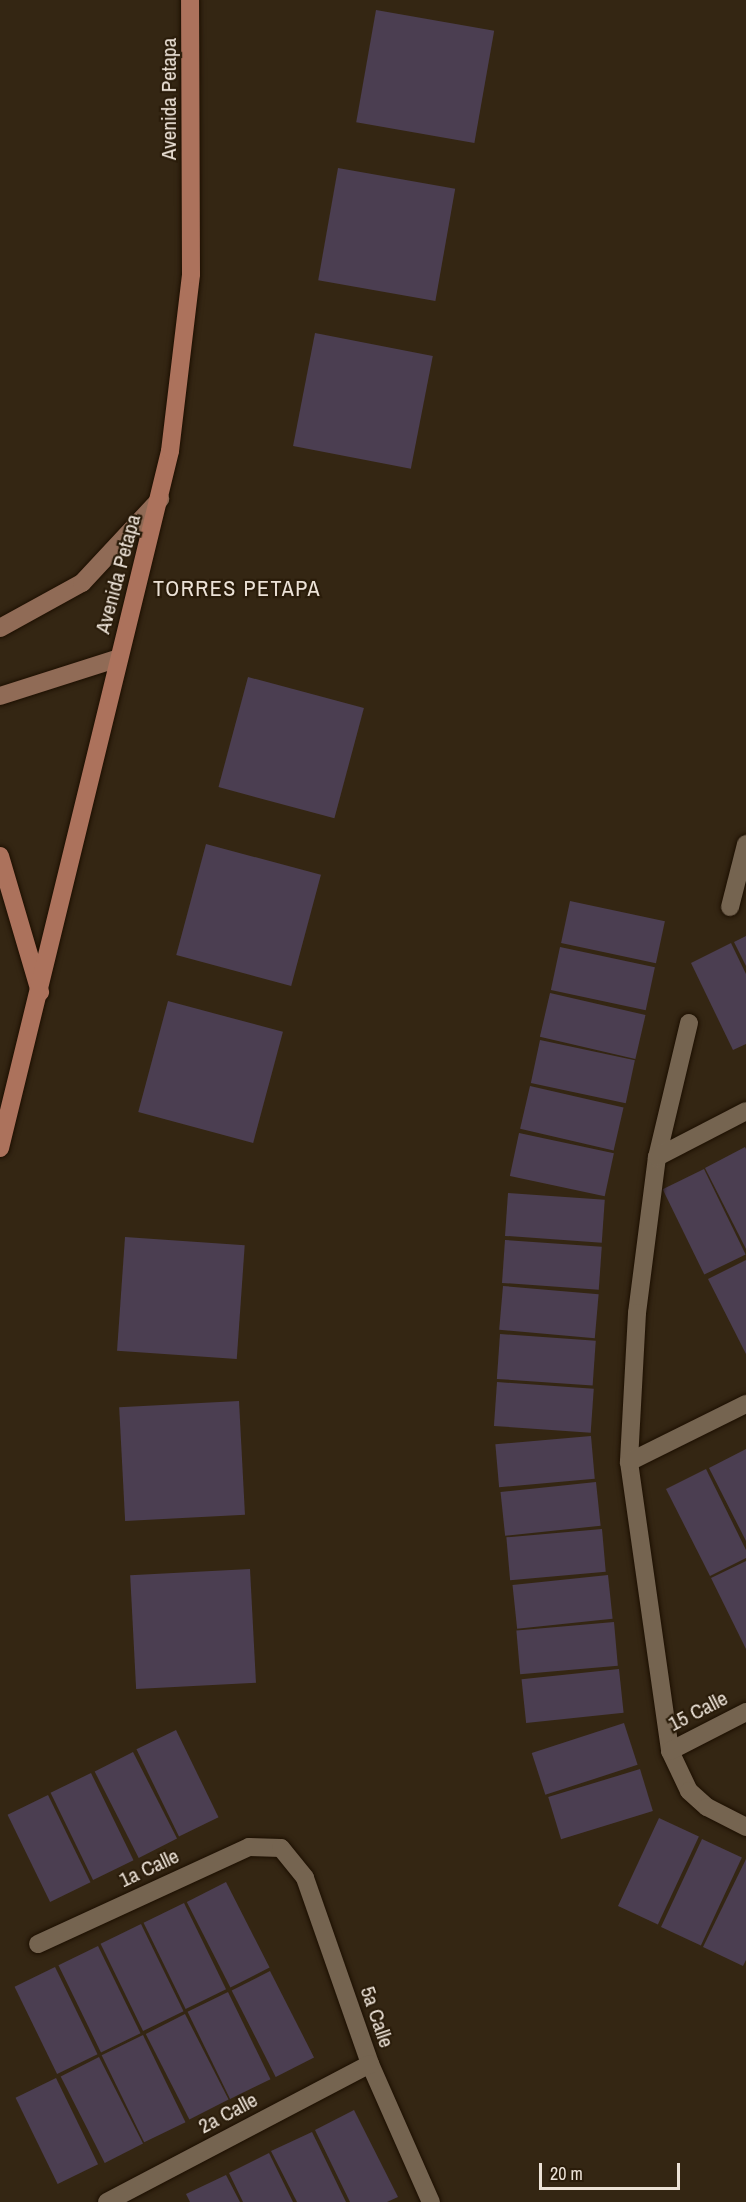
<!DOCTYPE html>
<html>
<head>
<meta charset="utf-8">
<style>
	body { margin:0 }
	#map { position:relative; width:746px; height:2202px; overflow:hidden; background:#342613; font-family:"Archivo Narrow",sans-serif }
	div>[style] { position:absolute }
	.building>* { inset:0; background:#4b3e51; transform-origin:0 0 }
	.roads { filter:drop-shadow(0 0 2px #1c0f00) drop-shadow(0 0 2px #1c0f00) }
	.minor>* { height:18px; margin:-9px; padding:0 9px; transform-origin:9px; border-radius:9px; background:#756450 }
	.secondary>* { height:18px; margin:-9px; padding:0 9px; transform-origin:9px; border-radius:9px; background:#906b56 }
	.primary>* { height:18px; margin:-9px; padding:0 9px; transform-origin:9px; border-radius:9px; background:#ac725c }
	span { translate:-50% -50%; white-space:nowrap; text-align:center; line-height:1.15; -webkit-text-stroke:4.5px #2a1c0a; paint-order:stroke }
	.street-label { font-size:21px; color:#ece2d7 }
	.neighbourhood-label { font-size:22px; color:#ece2d7; letter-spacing:1.5px }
	.scale { position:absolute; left:539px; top:2163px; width:141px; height:27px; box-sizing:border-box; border:3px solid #ece2d7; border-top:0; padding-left:8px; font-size:18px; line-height:21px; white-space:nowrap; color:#ece2d7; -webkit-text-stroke:4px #2a1c0a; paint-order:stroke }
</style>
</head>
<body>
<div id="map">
	<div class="building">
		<div style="left:376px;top:10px;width:120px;height:114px;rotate:10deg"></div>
		<div style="left:338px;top:168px;width:119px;height:114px;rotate:10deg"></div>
		<div style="left:315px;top:333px;width:120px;height:115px;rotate:11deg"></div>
		<div style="left:248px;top:677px;width:120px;height:114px;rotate:15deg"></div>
		<div style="left:206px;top:844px;width:119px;height:115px;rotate:15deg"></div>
		<div style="left:570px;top:901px;width:97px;height:43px;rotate:12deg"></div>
		<div style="clip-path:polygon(746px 936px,746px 966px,734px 942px)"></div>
		<div style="clip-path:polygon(731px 943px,746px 974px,746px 1044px,733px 1050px,691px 963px)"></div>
		<div style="left:560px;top:947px;width:97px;height:44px;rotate:12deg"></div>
		<div style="left:550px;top:993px;width:98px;height:45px;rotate:13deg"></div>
		<div style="left:168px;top:1001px;width:119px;height:115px;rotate:15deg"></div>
		<div style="left:540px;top:1040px;width:97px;height:44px;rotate:12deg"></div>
		<div style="left:530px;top:1086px;width:96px;height:44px;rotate:13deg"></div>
		<div style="left:519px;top:1133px;width:97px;height:44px;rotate:12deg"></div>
		<div style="clip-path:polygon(745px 1147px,746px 1149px,746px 1249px,705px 1168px)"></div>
		<div style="left:704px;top:1169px;width:95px;height:46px;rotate:64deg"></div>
		<div style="left:508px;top:1193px;width:97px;height:43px;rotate:4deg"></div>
		<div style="left:125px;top:1237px;width:120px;height:114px;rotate:4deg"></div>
		<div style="left:505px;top:1240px;width:97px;height:43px;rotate:4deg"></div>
		<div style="clip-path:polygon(746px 1260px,746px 1354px,708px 1279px)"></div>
		<div style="left:503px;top:1286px;width:96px;height:44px;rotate:5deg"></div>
		<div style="left:500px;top:1334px;width:96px;height:45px;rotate:4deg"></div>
		<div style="left:497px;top:1382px;width:97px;height:44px;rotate:4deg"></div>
		<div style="left:239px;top:1401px;width:114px;height:120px;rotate:87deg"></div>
		<div style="left:591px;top:1436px;width:43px;height:96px;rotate:85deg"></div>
		<div style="clip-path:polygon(746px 1449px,746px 1541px,709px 1468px)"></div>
		<div style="clip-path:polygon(706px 1469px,746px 1550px,746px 1558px,710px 1576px,666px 1489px)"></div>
		<div style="left:596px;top:1482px;width:44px;height:96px;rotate:84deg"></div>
		<div style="left:602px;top:1529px;width:43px;height:96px;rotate:85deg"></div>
		<div style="clip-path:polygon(746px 1561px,746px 1649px,711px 1578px)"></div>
		<div style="left:250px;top:1569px;width:114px;height:120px;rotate:87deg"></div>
		<div style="left:608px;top:1575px;width:44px;height:96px;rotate:84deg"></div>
		<div style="left:614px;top:1622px;width:44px;height:98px;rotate:85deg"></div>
		<div style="left:619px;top:1669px;width:44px;height:98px;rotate:84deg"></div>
		<div style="left:624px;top:1723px;width:44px;height:97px;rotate:72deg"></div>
		<div style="left:176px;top:1730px;width:97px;height:44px;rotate:64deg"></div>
		<div style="left:133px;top:1752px;width:97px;height:43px;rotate:63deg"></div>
		<div style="left:640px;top:1769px;width:44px;height:96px;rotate:73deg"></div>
		<div style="left:91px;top:1773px;width:97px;height:45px;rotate:64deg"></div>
		<div style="left:48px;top:1795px;width:97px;height:45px;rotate:64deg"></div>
		<div style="left:659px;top:1818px;width:44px;height:97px;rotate:25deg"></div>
		<div style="left:702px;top:1839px;width:44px;height:97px;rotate:25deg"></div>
		<div style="clip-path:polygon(746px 1859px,746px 1960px,743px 1966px,703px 1947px)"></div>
		<div style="left:226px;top:1882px;width:96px;height:44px;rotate:63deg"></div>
		<div style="left:184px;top:1903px;width:96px;height:45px;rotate:64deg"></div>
		<div style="left:141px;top:1924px;width:97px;height:45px;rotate:64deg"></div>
		<div style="left:98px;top:1946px;width:97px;height:44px;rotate:64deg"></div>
		<div style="left:55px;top:1967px;width:97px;height:45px;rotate:64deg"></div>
		<div style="left:270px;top:1971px;width:97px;height:43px;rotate:63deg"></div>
		<div style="left:228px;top:1992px;width:97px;height:45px;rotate:64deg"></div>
		<div style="left:185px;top:2014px;width:96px;height:44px;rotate:63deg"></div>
		<div style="left:143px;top:2035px;width:97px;height:46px;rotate:64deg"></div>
		<div style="left:99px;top:2057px;width:97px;height:43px;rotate:63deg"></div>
		<div style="left:56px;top:2078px;width:96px;height:45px;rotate:64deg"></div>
		<div style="clip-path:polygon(354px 2110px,398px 2197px,387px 2202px,350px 2202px,315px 2130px)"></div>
		<div style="clip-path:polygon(312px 2132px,346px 2202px,297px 2202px,271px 2151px)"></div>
		<div style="clip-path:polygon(269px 2153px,293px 2202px,243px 2202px,229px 2173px)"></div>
		<div style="clip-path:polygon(226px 2175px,240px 2202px,190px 2202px,186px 2194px)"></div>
	</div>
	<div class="roads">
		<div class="minor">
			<div style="left:730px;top:907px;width:65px;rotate:-75.7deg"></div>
			<div style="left:689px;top:1023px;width:138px;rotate:103.4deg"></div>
			<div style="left:657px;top:1157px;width:157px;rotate:97.3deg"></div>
			<div style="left:637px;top:1313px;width:149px;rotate:93.1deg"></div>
			<div style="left:629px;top:1462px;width:292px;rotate:81.9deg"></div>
			<div style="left:670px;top:1751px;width:44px;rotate:64.6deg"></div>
			<div style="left:689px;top:1791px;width:24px;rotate:42deg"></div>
			<div style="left:707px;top:1807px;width:44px;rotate:27.1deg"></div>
			<div style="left:657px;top:1157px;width:100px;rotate:-27.3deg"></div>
			<div style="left:629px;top:1462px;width:131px;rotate:-26.4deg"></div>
			<div style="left:670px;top:1751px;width:85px;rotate:-27.2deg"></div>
			<div style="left:38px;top:1944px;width:232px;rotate:-24.7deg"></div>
			<div style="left:249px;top:1847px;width:32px;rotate:2deg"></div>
			<div style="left:281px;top:1848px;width:38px;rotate:51deg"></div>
			<div style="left:305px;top:1878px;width:197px;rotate:70.7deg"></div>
			<div style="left:370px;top:2064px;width:151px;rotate:66.2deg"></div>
			<div style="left:107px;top:2202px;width:297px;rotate:-27.7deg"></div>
		</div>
		<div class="secondary">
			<div style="left:0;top:628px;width:94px;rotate:-28.8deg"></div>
			<div style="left:82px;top:583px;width:115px;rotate:-47.1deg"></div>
			<div style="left:0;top:696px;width:125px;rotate:-17.7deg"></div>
		</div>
		<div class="primary">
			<div style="left:0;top:856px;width:142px;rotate:73.6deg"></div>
			<div style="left:0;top:1148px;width:717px;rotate:-76.29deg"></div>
			<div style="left:170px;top:451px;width:178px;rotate:-83.2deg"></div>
			<div style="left:191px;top:274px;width:274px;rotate:-90.2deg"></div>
		</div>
	</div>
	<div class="street-label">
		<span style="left:169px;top:99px;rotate:-90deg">Avenida Petapa</span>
		<span style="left:118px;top:574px;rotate:-75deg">Avenida Petapa</span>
		<span style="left:698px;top:1711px;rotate:-27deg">15 Calle</span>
		<span style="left:149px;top:1868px;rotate:-25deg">1a Calle</span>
		<span style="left:377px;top:2017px;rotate:71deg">5a Calle</span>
		<span style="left:228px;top:2113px;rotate:-28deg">2a Calle</span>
	</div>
	<div class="neighbourhood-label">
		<span style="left:237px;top:589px">TORRES PETAPA</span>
	</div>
	<div class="scale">20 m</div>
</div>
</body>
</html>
